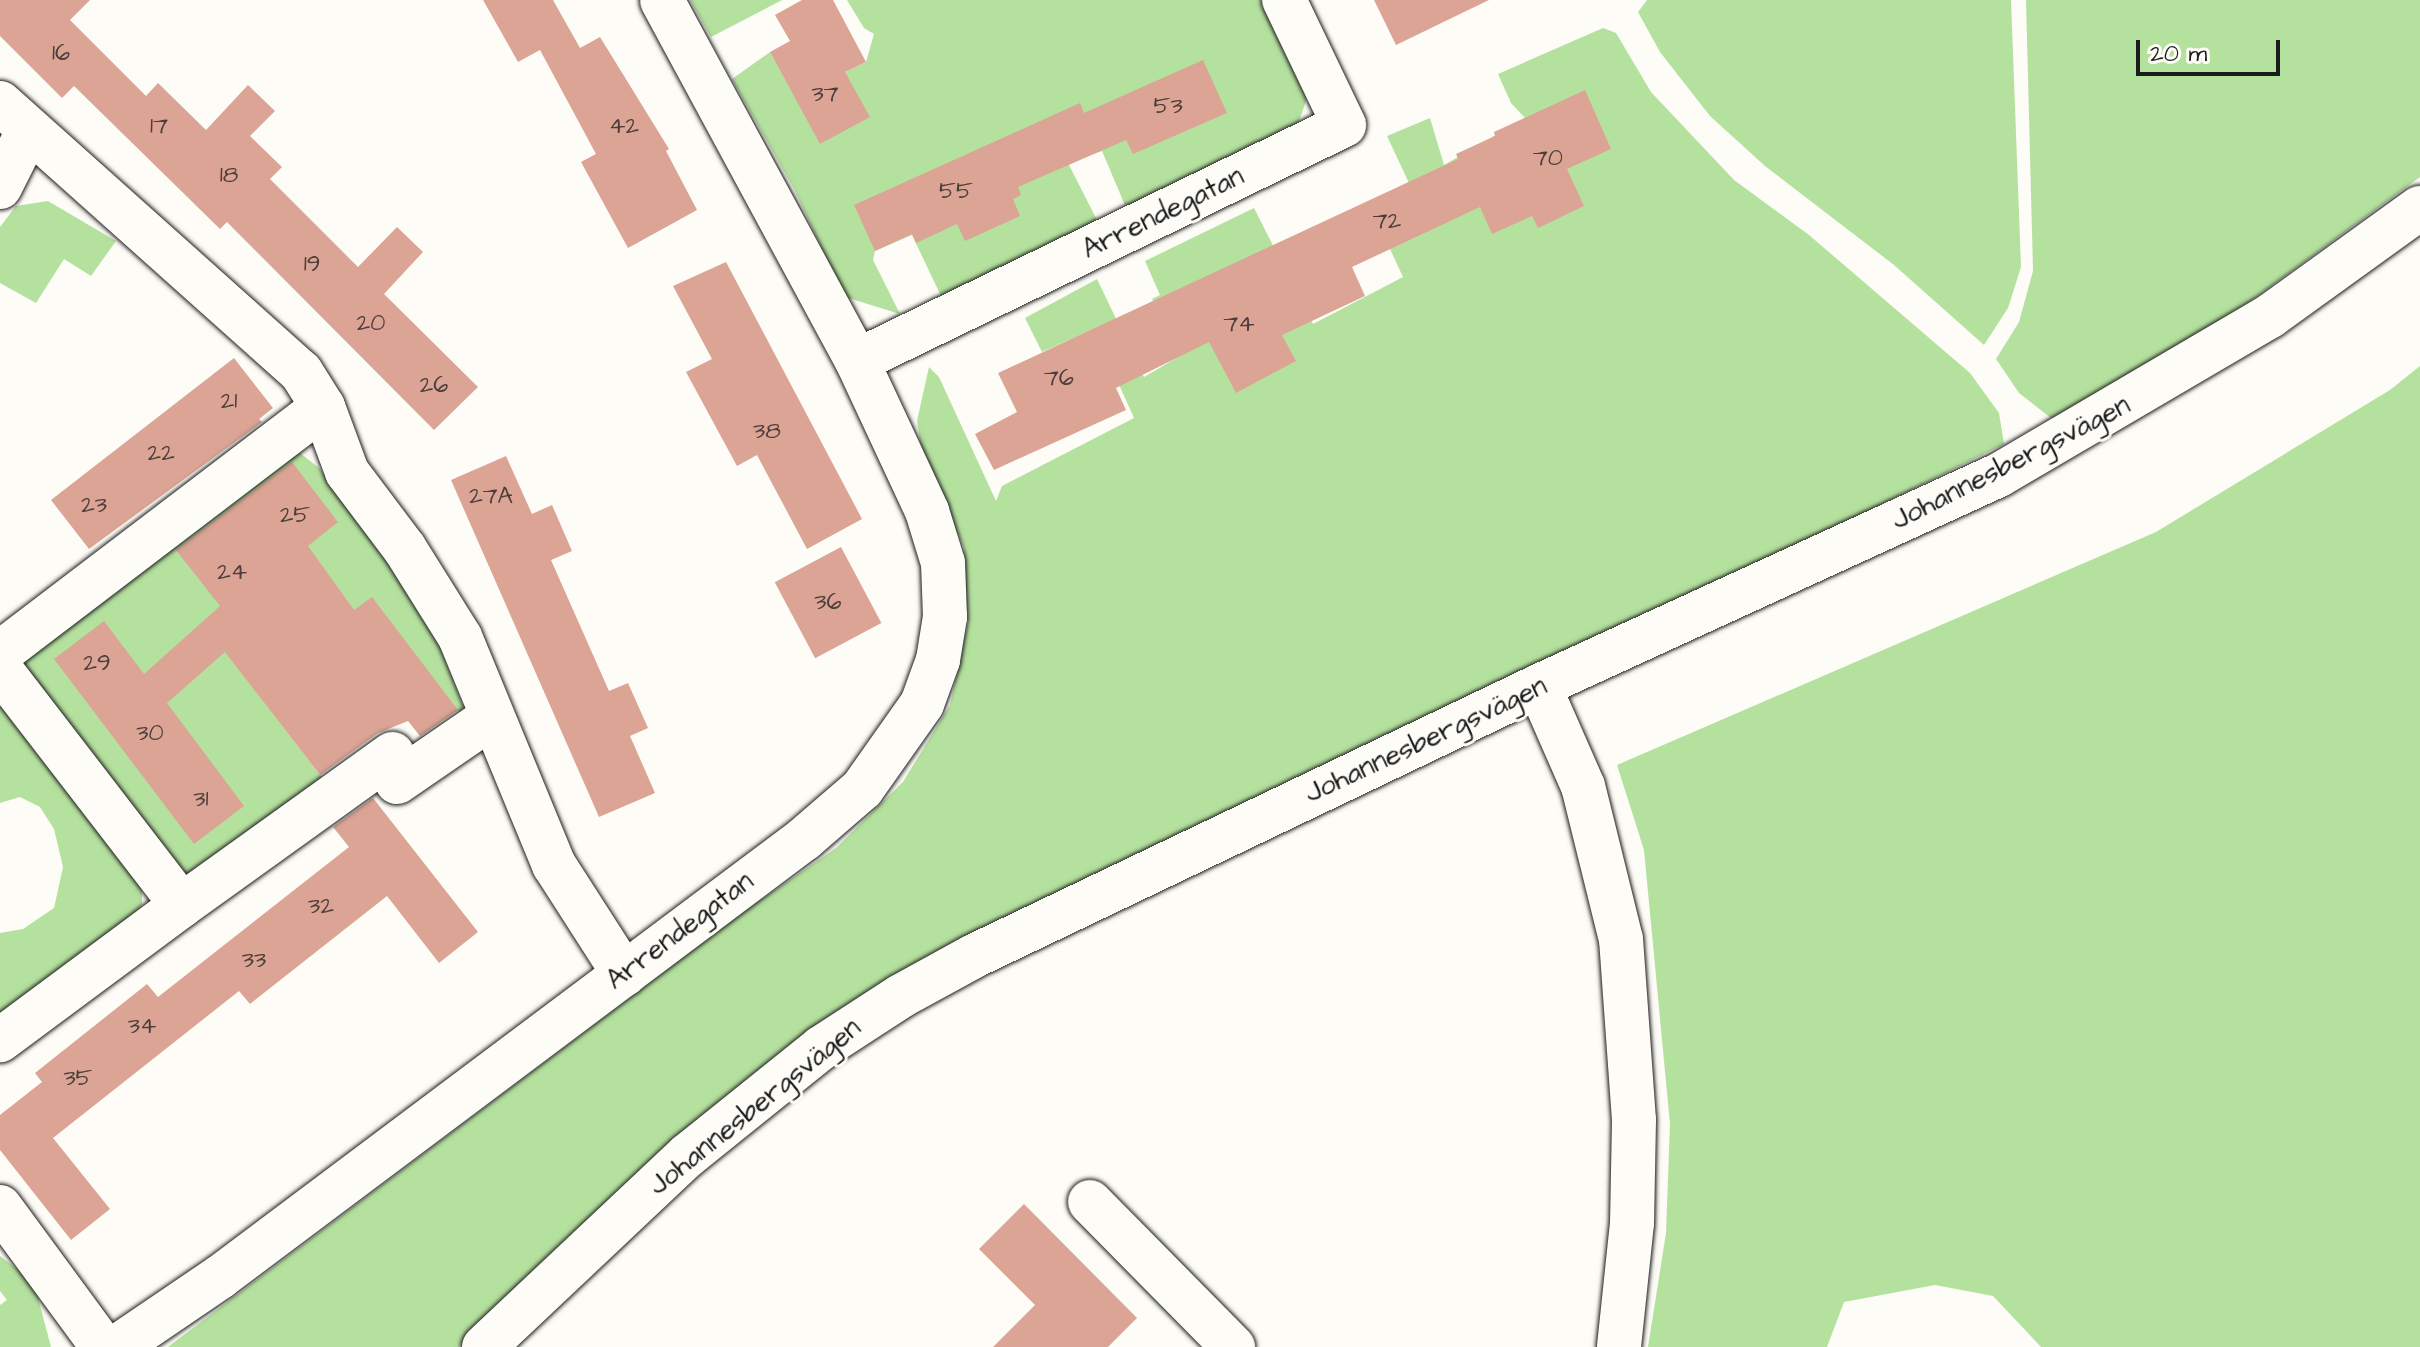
<!DOCTYPE html>
<html>
<head>
<meta charset="utf-8">
<style>
	body { margin:0 }
	#map { position:relative; width:2420px; height:1347px; overflow:hidden; background:#fdfcf7; font-family:"Architects Daughter",sans-serif }
	div>[style] { position:absolute }
	.green>* { inset:0; background:#b5e19f }
	.building>* { inset:0; background:#dba495; transform-origin:0 0 }
	.roads { filter:drop-shadow(0 0 2px #1c1c1c) drop-shadow(0 0 2px #1c1c1c) }
	.minor>* { height:44px; margin:-22px; padding:0 22px; transform-origin:22px; border-radius:22px; background:#fdfcf7 }
	span { translate:-50% -50%; white-space:nowrap; text-align:center; line-height:1.15; -webkit-text-stroke:6px #fdfcf7; paint-order:stroke }
	.number-label { font-size:24px; color:#4c3e3a }
	.number-label span { -webkit-text-stroke-width:0 }
	.street-label { font-size:28px; color:#1c1c1c }
	.scale { position:absolute; left:2136px; top:40px; width:144px; height:36px; box-sizing:border-box; border:4px solid #1c1c1c; border-top:0; padding-left:10px; font-size:24px; line-height:28px; white-space:nowrap; color:#1c1c1c; -webkit-text-stroke:6px #fdfcf7; paint-order:stroke }
</style>
</head>
<body>
<div id="map">
	<div class="green">
		<div style="clip-path:polygon(690px 0,782px 0,711px 37px)"></div>
		<div style="clip-path:polygon(847px 0,1264px 0,1309px 92px,1294px 136px,1127px 210px,1102px 151px,1068px 163px,1098px 222px,941px 296px,912px 235px,875px 251px,873px 260px,900px 314px,845px 297px,794px 189px,732px 79px,770px 52px,821px 144px,845px 72px,866px 62px,874px 34px,864px 28px)"></div>
		<div style="clip-path:polygon(1647px 0,2011px 0,2021px 267px,2008px 308px,1984px 345px,1894px 265px,1765px 166px,1710px 116px,1660px 52px,1638px 12px)"></div>
		<div style="clip-path:polygon(2026px 0,2420px 0,2420px 177px,2245px 305px,2061px 418px,2051px 418px,2019px 393px,1996px 359px,2019px 322px,2033px 271px)"></div>
		<div style="clip-path:polygon(1603px 28px,1616px 33px,1651px 92px,1734px 180px,1809px 235px,1970px 373px,1999px 413px,2004px 444px,809px 1032px,635px 1176px,459px 1347px,168px 1347px,742px 913px,836px 848px,903px 782px,950px 705px,968px 623px,964px 547px,922px 455px,917px 421px,929px 367px,939px 377px,996px 501px,1002px 486px,1134px 418px,1094px 329px,1042px 352px,1025px 318px,1097px 279px,1144px 377px,1180px 356px,1152px 299px,1160px 295px,1145px 261px,1254px 208px,1313px 324px,1403px 277px,1390px 249px,1409px 183px,1387px 136px,1430px 118px,1444px 165px,1525px 118px,1511px 103px,1498px 74px)"></div>
		<div style="clip-path:polygon(48px 201px,116px 241px,91px 276px,64px 259px,36px 303px,0 283px,0 227px,16px 206px)"></div>
		<div style="clip-path:polygon(2420px 366px,2420px 1347px,2041px 1347px,1993px 1296px,1935px 1285px,1844px 1302px,1827px 1347px,1648px 1347px,1666px 1233px,1670px 1124px,1644px 850px,1617px 765px,2156px 532px,2390px 390px)"></div>
		<div style="clip-path:polygon(295px 449px,319px 468px,408px 585px,428px 616px,463px 706px,460px 713px,371px 598px,254px 689px,326px 783px,195px 884px,175px 877px,21px 675px,28px 655px)"></div>
		<div style="clip-path:polygon(7px 702px,142px 886px,142px 904px,133px 920px,0 1028px,0 933px,23px 929px,54px 908px,63px 867px,54px 829px,40px 807px,20px 797px,0 803px,0 707px)"></div>
		<div style="clip-path:polygon(0 1256px,25px 1275px,37px 1294px,51px 1347px,0 1347px,0 1305px,7px 1300px,0 1291px)"></div>
	</div>
	<div class="building">
		<div style="clip-path:polygon(0 0,90px 0,70px 20px,146px 96px,158px 83px,206px 130px,248px 85px,275px 111px,250px 136px,282px 167px,270px 179px,358px 267px,397px 227px,423px 252px,384px 294px,478px 387px,434px 430px,227px 222px,220px 229px,74px 86px,62px 98px,0 36px)"></div>
		<div style="clip-path:polygon(483px 0,553px 0,580px 48px,600px 37px,669px 149px,666px 151px,697px 210px,628px 248px,581px 162px,596px 154px,540px 50px,518px 62px)"></div>
		<div style="clip-path:polygon(802px 0,833px 0,866px 62px,845px 72px,870px 117px,820px 144px,770px 52px,790px 41px,775px 15px)"></div>
		<div style="clip-path:polygon(1374px 0,1489px 0,1396px 45px)"></div>
		<div style="clip-path:polygon(1203px 60px,1227px 113px,1133px 154px,1126px 140px,1018px 187px,1021px 195px,1013px 199px,1020px 216px,965px 241px,957px 224px,916px 243px,912px 234px,875px 251px,854px 205px,1080px 103px,1084px 113px)"></div>
		<div style="clip-path:polygon(1585px 90px,1611px 149px,1567px 169px,1584px 206px,1538px 228px,1532px 216px,1492px 234px,1480px 207px,1352px 267px,1365px 296px,1282px 335px,1296px 361px,1236px 393px,1209px 342px,1116px 388px,1126px 410px,994px 470px,975px 434px,1017px 412px,998px 373px,1458px 159px,1456px 154px,1495px 136px,1494px 132px)"></div>
		<div style="clip-path:polygon(726px 262px,862px 519px,807px 549px,757px 455px,737px 466px,686px 372px,712px 359px,673px 286px)"></div>
		<div style="clip-path:polygon(234px 358px,273px 408px,259px 419px,262px 422px,89px 549px,51px 500px)"></div>
		<div style="clip-path:polygon(506px 456px,532px 514px,552px 505px,572px 551px,551px 560px,609px 691px,628px 683px,648px 728px,630px 736px,655px 793px,599px 817px,451px 480px)"></div>
		<div style="clip-path:polygon(292px 462px,338px 522px,308px 546px,354px 610px,372px 597px,458px 710px,420px 736px,408px 721px,378px 733px,320px 775px,225px 652px,167px 703px,244px 806px,194px 844px,54px 659px,104px 621px,144px 674px,220px 606px,176px 550px)"></div>
		<div style="left:841px;top:547px;width:86px;height:75px;rotate:62deg"></div>
		<div style="clip-path:polygon(373px 798px,478px 932px,439px 963px,387px 896px,250px 1004px,239px 991px,53px 1138px,110px 1209px,71px 1240px,0 1150px,0 1115px,42px 1082px,35px 1073px,147px 984px,158px 997px,349px 847px,333px 827px)"></div>
		<div style="clip-path:polygon(1024px 1204px,1137px 1318px,1108px 1347px,993px 1347px,1035px 1305px,979px 1249px)"></div>
	</div>
	<div class="roads">
		<div class="minor">
			<div style="left:0;top:103px;width:404px;rotate:41.8deg"></div>
			<div style="left:301px;top:372px;width:41px;rotate:57.8deg"></div>
			<div style="left:323px;top:407px;width:69px;rotate:69.7deg"></div>
			<div style="left:347px;top:472px;width:96px;rotate:53deg"></div>
			<div style="left:405px;top:549px;width:104px;rotate:58deg"></div>
			<div style="left:460px;top:637px;width:247px;rotate:67.6deg"></div>
			<div style="left:554px;top:865px;width:130px;rotate:57.3deg"></div>
			<div style="left:0;top:187px;width:63px;rotate:-63.4deg"></div>
			<div style="left:857px;top:361px;width:541px;rotate:-25.85deg"></div>
			<div style="left:1344px;top:125px;width:139px;rotate:-115.6deg"></div>
			<div style="left:0;top:653px;width:406px;rotate:-37.3deg"></div>
			<div style="left:0;top:669px;width:298px;rotate:52.4deg"></div>
			<div style="left:182px;top:905px;width:227px;rotate:143.4deg"></div>
			<div style="left:1539px;top:686px;width:109px;rotate:66.3deg"></div>
			<div style="left:1583px;top:786px;width:158px;rotate:76.1deg"></div>
			<div style="left:1621px;top:939px;width:181px;rotate:85.9deg"></div>
			<div style="left:1634px;top:1120px;width:103px;rotate:91.1deg"></div>
			<div style="left:1632px;top:1223px;width:125px;rotate:96deg"></div>
			<div style="left:397px;top:782px;width:113px;rotate:-34.5deg"></div>
			<div style="left:182px;top:905px;width:259px;rotate:-35.7deg"></div>
			<div style="left:1090px;top:1202px;width:204px;rotate:45.4deg"></div>
			<div style="left:0;top:1207px;width:174px;rotate:53.7deg"></div>
			<div style="left:117px;top:1347px;width:125px;rotate:-34.2deg"></div>
			<div style="left:220px;top:1277px;width:730px;rotate:-36.87deg"></div>
			<div style="left:804px;top:839px;width:77px;rotate:-40.8deg"></div>
			<div style="left:862px;top:789px;width:104px;rotate:-54.8deg"></div>
			<div style="left:922px;top:704px;width:47px;rotate:-70deg"></div>
			<div style="left:938px;top:660px;width:44px;rotate:-80.8deg"></div>
			<div style="left:945px;top:617px;width:54px;rotate:-92.1deg"></div>
			<div style="left:943px;top:563px;width:54px;rotate:-107.1deg"></div>
			<div style="left:927px;top:511px;width:166px;rotate:-115deg"></div>
			<div style="left:857px;top:361px;width:410px;rotate:-118.4deg"></div>
			<div style="left:484px;top:1347px;width:280px;rotate:-43.3deg"></div>
			<div style="left:688px;top:1155px;width:171px;rotate:-38.8deg"></div>
			<div style="left:821px;top:1048px;width:95px;rotate:-33deg"></div>
			<div style="left:901px;top:996px;width:83px;rotate:-28.7deg"></div>
			<div style="left:974px;top:956px;width:626px;rotate:-25.54deg"></div>
			<div style="left:1539px;top:686px;width:506px;rotate:-24.64deg"></div>
			<div style="left:1999px;top:475px;width:314px;rotate:-30.4deg"></div>
			<div style="left:2270px;top:316px;width:185px;rotate:-35.8deg"></div>
		</div>
	</div>
	<div class="number-label">
		<span style="left:61px;top:54px">16</span>
		<span style="left:825px;top:95px">37</span>
		<span style="left:1168px;top:107px">53</span>
		<span style="left:159px;top:127px">17</span>
		<span style="left:624px;top:127px">42</span>
		<span style="left:1548px;top:159px">70</span>
		<span style="left:229px;top:176px">18</span>
		<span style="left:956px;top:192px">55</span>
		<span style="left:1387px;top:222px">72</span>
		<span style="left:312px;top:265px">19</span>
		<span style="left:371px;top:324px">20</span>
		<span style="left:1239px;top:325px">74</span>
		<span style="left:1059px;top:379px">76</span>
		<span style="left:434px;top:386px">26</span>
		<span style="left:229px;top:402px">21</span>
		<span style="left:767px;top:432px">38</span>
		<span style="left:161px;top:454px">22</span>
		<span style="left:491px;top:497px">27A</span>
		<span style="left:94px;top:506px">23</span>
		<span style="left:295px;top:516px">25</span>
		<span style="left:232px;top:573px">24</span>
		<span style="left:828px;top:603px">36</span>
		<span style="left:97px;top:664px">29</span>
		<span style="left:150px;top:734px">30</span>
		<span style="left:201px;top:800px">31</span>
		<span style="left:321px;top:907px">32</span>
		<span style="left:254px;top:961px">33</span>
		<span style="left:142px;top:1027px">34</span>
		<span style="left:78px;top:1079px">35</span>
	</div>
	<div class="street-label">
		<span style="left:1163px;top:213px;rotate:-26deg">Arrendegatan</span>
		<span style="left:2011px;top:463px;rotate:-27deg">Johannesbergsvägen</span>
		<span style="left:1426px;top:740px;rotate:-25deg">Johannesbergsvägen</span>
		<span style="left:680px;top:931px;rotate:-37deg">Arrendegatan</span>
		<span style="left:755px;top:1107px;rotate:-39deg">Johannesbergsvägen</span>
	</div>
	<div class="scale">20 m</div>
</div>
</body>
</html>
